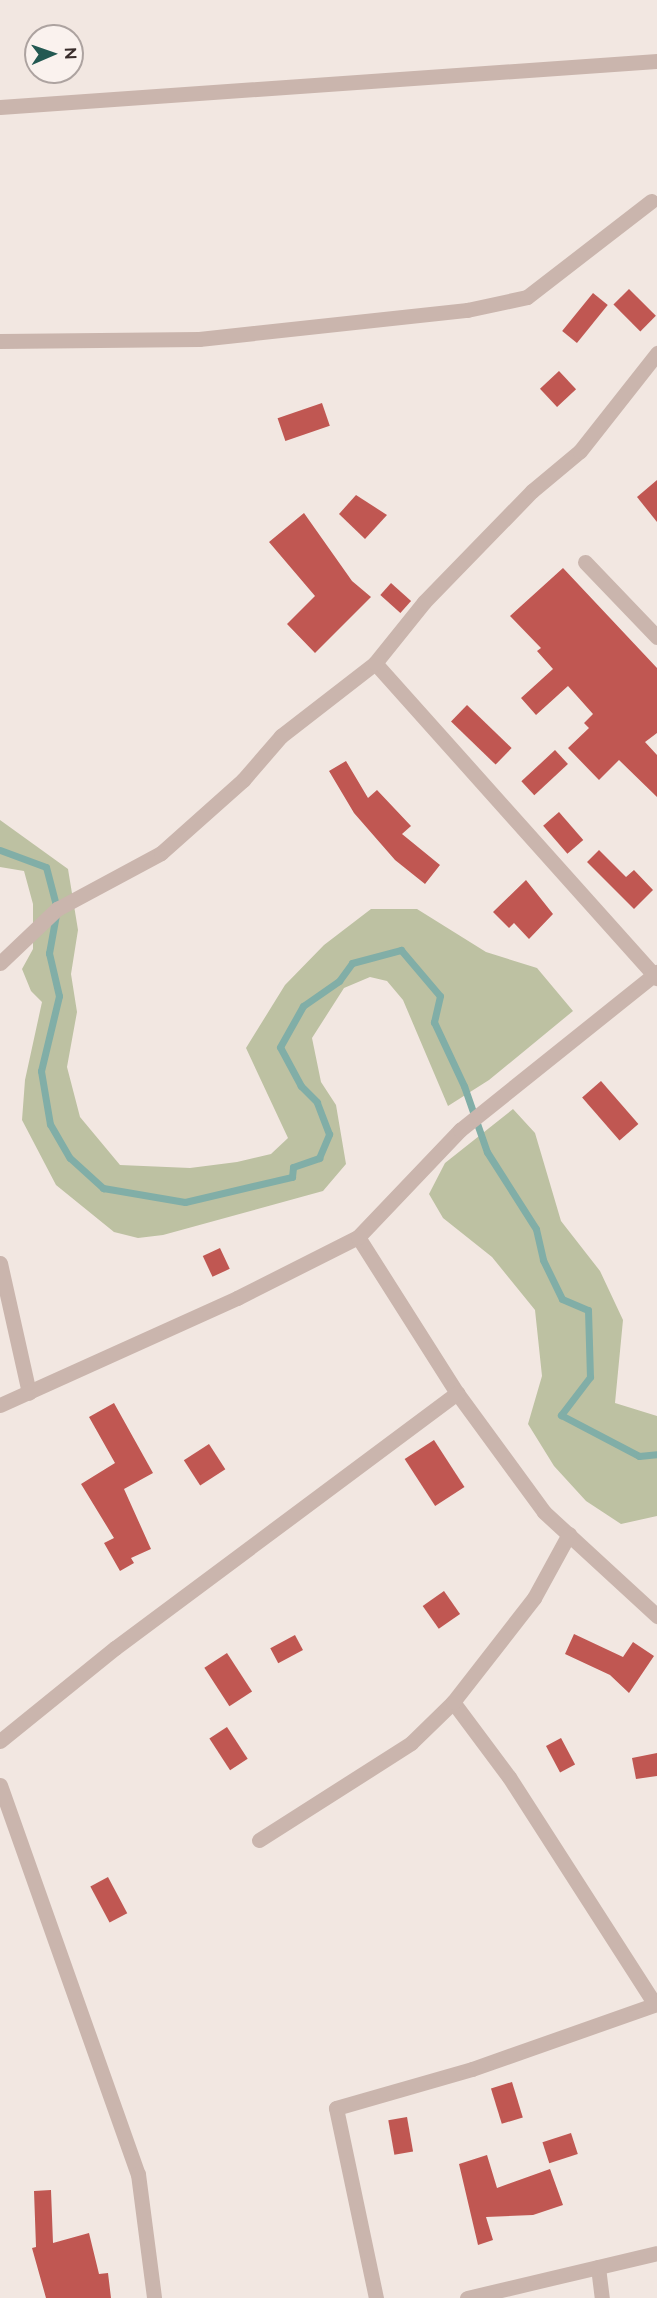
<!DOCTYPE html>
<html>
<head>
<meta charset="utf-8">
<style>
	body { margin:0 }
	#map { position:relative; width:657px; height:2298px; overflow:hidden; background:#f2e7e1; font-family:Raleway,sans-serif }
	div>[style] { position:absolute }
	.green>* { inset:0; background:#bdc1a2 }
	.stream>* { height:7px; margin:-3.5px; padding:0 3.5px; transform-origin:3.5px; border-radius:3.5px; background:#81aea7 }
	.building>* { inset:0; background:#c05752; transform-origin:0 0 }
	.minor>* { height:15px; margin:-7.5px; padding:0 7.5px; transform-origin:7.5px; border-radius:7.5px; background:#cab5ad }
	span { translate:-50% -50%; white-space:nowrap; text-align:center; line-height:1.15; -webkit-text-stroke:6px #faf2ee; paint-order:stroke }
	.north { position:absolute; left:24px; top:24px; width:60px; height:60px; box-sizing:border-box; background:#faf2ee; border:2px solid #ada3a0; border-radius:50%; rotate:88deg; font-size:16px; font-weight:700; line-height:24px; text-align:center; color:#392d2b }
	.north::after { content:''; display:block; margin:auto; width:21px; height:27px; background:#235952; clip-path:polygon(50% 0,100% 100%,50% 72%,0 100%) }
</style>
</head>
<body>
<div id="map">
	<div class="green">
		<div style="clip-path:polygon(0 820px,68px 869px,78px 930px,71px 974px,77px 1012px,67px 1067px,80px 1117px,120px 1165px,190px 1168px,237px 1162px,271px 1154px,288px 1138px,246px 1048px,285px 985px,324px 945px,371px 909px,417px 909px,486px 952px,537px 968px,573px 1011px,489px 1080px,448px 1106px,403px 1000px,387px 981px,370px 977px,344px 988px,312px 1038px,321px 1082px,336px 1105px,346px 1164px,323px 1191px,163px 1235px,138px 1238px,114px 1232px,56px 1185px,22px 1120px,25px 1080px,42px 1002px,31px 991px,22px 969px,33px 949px,33px 904px,24px 871px,0 867px)"></div>
		<div style="clip-path:polygon(513px 1109px,535px 1133px,561px 1221px,600px 1271px,623px 1320px,615px 1403px,657px 1416px,657px 1516px,621px 1524px,586px 1501px,554px 1466px,528px 1424px,542px 1376px,535px 1310px,492px 1257px,443px 1218px,429px 1194px,445px 1163px)"></div>
	</div>
	<div class="stream">
		<div style="left:0;top:850px;width:49px;rotate:20.3deg"></div>
		<div style="left:46px;top:867px;width:43px;rotate:75.3deg"></div>
		<div style="left:57px;top:909px;width:45px;rotate:100.3deg"></div>
		<div style="left:49px;top:953px;width:44px;rotate:76.9deg"></div>
		<div style="left:59px;top:996px;width:77px;rotate:103.5deg"></div>
		<div style="left:41px;top:1071px;width:54px;rotate:80.4deg"></div>
		<div style="left:50px;top:1124px;width:39px;rotate:60deg"></div>
		<div style="left:70px;top:1158px;width:45px;rotate:42.3deg"></div>
		<div style="left:103px;top:1188px;width:83px;rotate:9.7deg"></div>
		<div style="left:185px;top:1202px;width:110px;rotate:-13.2deg"></div>
		<div style="left:292px;top:1177px;width:10px;rotate:-84deg"></div>
		<div style="left:293px;top:1167px;width:28px;rotate:-19deg"></div>
		<div style="left:319px;top:1158px;width:26px;rotate:-67deg"></div>
		<div style="left:329px;top:1134px;width:34px;rotate:-111deg"></div>
		<div style="left:317px;top:1102px;width:23px;rotate:-135deg"></div>
		<div style="left:301px;top:1086px;width:44px;rotate:-118.3deg"></div>
		<div style="left:280px;top:1047px;width:47px;rotate:-60.7deg"></div>
		<div style="left:303px;top:1006px;width:44px;rotate:-34.8deg"></div>
		<div style="left:339px;top:981px;width:22px;rotate:-54deg"></div>
		<div style="left:352px;top:963px;width:51px;rotate:-14.9deg"></div>
		<div style="left:401px;top:950px;width:60px;rotate:49.7deg"></div>
		<div style="left:440px;top:996px;width:27px;rotate:103deg"></div>
		<div style="left:434px;top:1022px;width:71px;rotate:64.9deg"></div>
		<div style="left:464px;top:1086px;width:70px;rotate:70.8deg"></div>
		<div style="left:487px;top:1152px;width:91px;rotate:57.5deg"></div>
		<div style="left:536px;top:1229px;width:32px;rotate:77deg"></div>
		<div style="left:543px;top:1260px;width:43px;rotate:64deg"></div>
		<div style="left:562px;top:1299px;width:28px;rotate:23deg"></div>
		<div style="left:588px;top:1310px;width:67px;rotate:88.3deg"></div>
		<div style="left:590px;top:1377px;width:48px;rotate:127.3deg"></div>
		<div style="left:561px;top:1415px;width:88px;rotate:27.7deg"></div>
		<div style="left:639px;top:1456px;width:18px;rotate:-6deg"></div>
	</div>
	<div class="building">
		<div style="left:629px;top:289px;width:38px;height:22px;rotate:45deg"></div>
		<div style="left:593px;top:293px;width:19px;height:49px;rotate:39deg"></div>
		<div style="left:559px;top:371px;width:25px;height:26px;rotate:47deg"></div>
		<div style="left:322px;top:403px;width:24px;height:47px;rotate:71deg"></div>
		<div style="clip-path:polygon(657px 480px,657px 522px,637px 497px)"></div>
		<div style="clip-path:polygon(356px 495px,387px 515px,365px 539px,339px 514px)"></div>
		<div style="clip-path:polygon(304px 513px,352px 581px,371px 597px,315px 653px,287px 624px,315px 596px,269px 542px)"></div>
		<div style="clip-path:polygon(563px 568px,657px 668px,657px 733px,645px 742px,657px 755px,657px 797px,619px 760px,599px 780px,568px 748px,589px 728px,584px 723px,593px 714px,568px 686px,536px 715px,521px 698px,553px 669px,537px 651px,541px 648px,510px 616px)"></div>
		<div style="left:391px;top:583px;width:27px;height:16px;rotate:42deg"></div>
		<div style="left:467px;top:705px;width:62px;height:23px;rotate:44deg"></div>
		<div style="left:555px;top:750px;width:19px;height:46px;rotate:47deg"></div>
		<div style="clip-path:polygon(346px 761px,368px 798px,377px 790px,411px 826px,402px 834px,440px 865px,425px 884px,395px 860px,354px 813px,329px 771px)"></div>
		<div style="left:559px;top:812px;width:37px;height:21px;rotate:49deg"></div>
		<div style="clip-path:polygon(599px 850px,626px 877px,634px 870px,653px 890px,634px 909px,587px 862px)"></div>
		<div style="clip-path:polygon(526px 880px,553px 914px,529px 939px,514px 923px,509px 928px,493px 912px)"></div>
		<div style="left:601px;top:1081px;width:57px;height:25px;rotate:49deg"></div>
		<div style="left:220px;top:1248px;width:23px;height:19px;rotate:65deg"></div>
		<div style="clip-path:polygon(114px 1403px,153px 1473px,124px 1489px,151px 1549px,131px 1558px,134px 1563px,120px 1571px,104px 1543px,114px 1538px,81px 1484px,115px 1463px,89px 1417px)"></div>
		<div style="left:434px;top:1440px;width:56px;height:35px;rotate:57deg"></div>
		<div style="left:209px;top:1444px;width:30px;height:30px;rotate:57deg"></div>
		<div style="left:444px;top:1591px;width:28px;height:26px;rotate:55deg"></div>
		<div style="clip-path:polygon(574px 1634px,623px 1657px,633px 1642px,654px 1656px,629px 1693px,610px 1675px,565px 1654px)"></div>
		<div style="left:295px;top:1635px;width:17px;height:28px;rotate:62deg"></div>
		<div style="left:227px;top:1653px;width:46px;height:27px;rotate:57deg"></div>
		<div style="left:227px;top:1727px;width:38px;height:21px;rotate:57deg"></div>
		<div style="left:561px;top:1738px;width:30px;height:17px;rotate:62deg"></div>
		<div style="clip-path:polygon(657px 1753px,657px 1776px,636px 1779px,632px 1758px)"></div>
		<div style="left:108px;top:1877px;width:41px;height:20px;rotate:62deg"></div>
		<div style="left:512px;top:2082px;width:37px;height:22px;rotate:73deg"></div>
		<div style="left:407px;top:2117px;width:35px;height:19px;rotate:80deg"></div>
		<div style="left:571px;top:2133px;width:22px;height:30px;rotate:72deg"></div>
		<div style="clip-path:polygon(487px 2155px,497px 2188px,550px 2169px,563px 2205px,533px 2215px,486px 2217px,493px 2240px,478px 2245px,459px 2164px)"></div>
		<div style="clip-path:polygon(51px 2190px,53px 2243px,89px 2233px,99px 2274px,108px 2273px,111px 2298px,46px 2298px,32px 2248px,36px 2247px,34px 2191px)"></div>
	</div>
	<div class="minor">
		<div style="left:0;top:107px;width:659px;rotate:-4.01deg"></div>
		<div style="left:0;top:341px;width:199px;rotate:-0.6deg"></div>
		<div style="left:199px;top:339px;width:270px;rotate:-6.2deg"></div>
		<div style="left:467px;top:310px;width:61px;rotate:-12.2deg"></div>
		<div style="left:527px;top:297px;width:157px;rotate:-37.7deg"></div>
		<div style="left:585px;top:562px;width:104px;rotate:46.2deg"></div>
		<div style="left:375px;top:663px;width:423px;rotate:48.2deg"></div>
		<div style="left:0;top:963px;width:79px;rotate:-43.5deg"></div>
		<div style="left:57px;top:909px;width:118px;rotate:-28.3deg"></div>
		<div style="left:161px;top:853px;width:110px;rotate:-41.7deg"></div>
		<div style="left:243px;top:780px;width:58px;rotate:-49.2deg"></div>
		<div style="left:281px;top:736px;width:119px;rotate:-37.8deg"></div>
		<div style="left:375px;top:663px;width:78px;rotate:-51.2deg"></div>
		<div style="left:424px;top:602px;width:155px;rotate:-45.8deg"></div>
		<div style="left:532px;top:491px;width:62px;rotate:-39.8deg"></div>
		<div style="left:580px;top:451px;width:125px;rotate:-51.8deg"></div>
		<div style="left:358px;top:1237px;width:185px;rotate:57.6deg"></div>
		<div style="left:457px;top:1393px;width:147px;rotate:53.8deg"></div>
		<div style="left:544px;top:1512px;width:154px;rotate:42.6deg"></div>
		<div style="left:0;top:1263px;width:133px;rotate:77.4deg"></div>
		<div style="left:0;top:1405px;width:260px;rotate:-24.3deg"></div>
		<div style="left:237px;top:1298px;width:136px;rotate:-26.8deg"></div>
		<div style="left:358px;top:1237px;width:148px;rotate:-46.4deg"></div>
		<div style="left:460px;top:1130px;width:253px;rotate:-38.7deg"></div>
		<div style="left:453px;top:1702px;width:94px;rotate:53.3deg"></div>
		<div style="left:509px;top:1777px;width:270px;rotate:57.3deg"></div>
		<div style="left:0;top:1741px;width:148px;rotate:-39deg"></div>
		<div style="left:115px;top:1648px;width:427px;rotate:-36.7deg"></div>
		<div style="left:0;top:1785px;width:413px;rotate:70.5deg"></div>
		<div style="left:138px;top:2174px;width:125px;rotate:82.6deg"></div>
		<div style="left:259px;top:1840px;width:180px;rotate:-32.5deg"></div>
		<div style="left:411px;top:1743px;width:59px;rotate:-44.3deg"></div>
		<div style="left:453px;top:1702px;width:132px;rotate:-52.1deg"></div>
		<div style="left:534px;top:1598px;width:73px;rotate:-61.3deg"></div>
		<div style="left:598px;top:2267px;width:31px;rotate:83deg"></div>
		<div style="left:376px;top:2298px;width:194px;rotate:-101.9deg"></div>
		<div style="left:336px;top:2108px;width:141px;rotate:-16deg"></div>
		<div style="left:472px;top:2069px;width:196px;rotate:-19.4deg"></div>
		<div style="left:467px;top:2298px;width:195px;rotate:-13.3deg"></div>
	</div>
	<div class="north">N</div>
</div>
</body>
</html>
